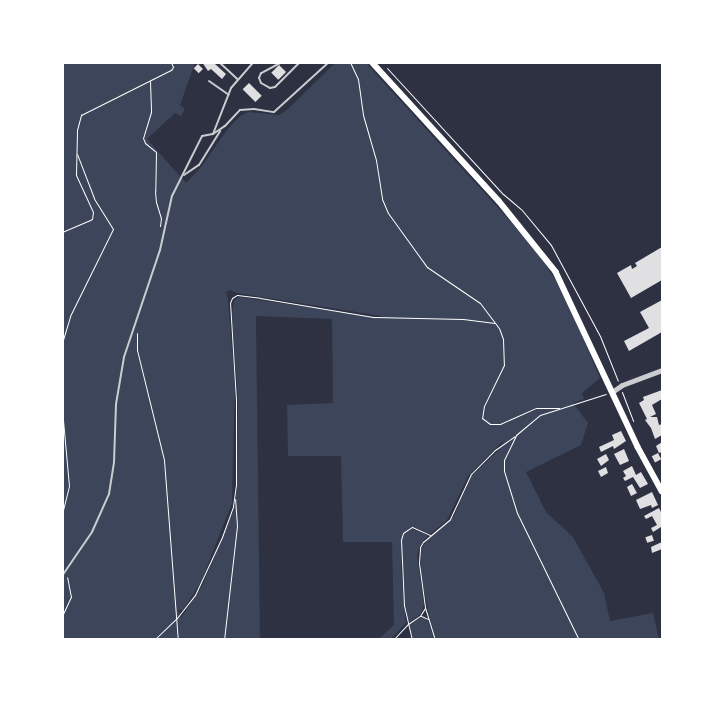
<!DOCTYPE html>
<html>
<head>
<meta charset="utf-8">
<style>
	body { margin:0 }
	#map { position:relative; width:725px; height:702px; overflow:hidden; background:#2d3142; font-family:Poppins,sans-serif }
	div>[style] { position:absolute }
	.green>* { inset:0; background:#3c4559 }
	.building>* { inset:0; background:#e0e0e3; transform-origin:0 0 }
	.path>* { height:1px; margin:-0.5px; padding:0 0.5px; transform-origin:0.5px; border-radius:0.5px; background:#fff }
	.service>* { height:2px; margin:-1px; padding:0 1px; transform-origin:1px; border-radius:1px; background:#caccd0 }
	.tertiary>* { height:5px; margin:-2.5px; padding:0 2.5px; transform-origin:2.5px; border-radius:2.5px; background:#caccd0 }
	.secondary>* { height:5.5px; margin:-2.75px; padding:0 2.75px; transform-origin:2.75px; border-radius:2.75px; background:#fff }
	span { translate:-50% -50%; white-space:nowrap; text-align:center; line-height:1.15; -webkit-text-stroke:4.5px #fff; paint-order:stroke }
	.frame { position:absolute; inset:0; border:64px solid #fff; pointer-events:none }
</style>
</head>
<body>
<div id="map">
	<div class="green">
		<div style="clip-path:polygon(evenodd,62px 63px,195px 63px,180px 105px,185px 109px,181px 116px,175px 113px,147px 139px,186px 183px,201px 167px,227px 130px,240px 116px,248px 112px,279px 115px,288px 109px,335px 63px,366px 63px,520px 232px,548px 268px,564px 294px,600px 378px,582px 393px,584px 399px,573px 403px,588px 423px,581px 445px,526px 472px,546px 512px,573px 537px,604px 593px,610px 621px,653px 613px,659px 639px,436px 639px,430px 620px,421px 575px,421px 549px,428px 539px,454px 516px,466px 484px,472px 474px,499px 450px,504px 440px,468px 476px,447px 520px,430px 534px,413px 527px,403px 534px,401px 569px,406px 623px,391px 639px,379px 639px,394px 625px,392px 542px,343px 542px,341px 456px,288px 456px,287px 405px,333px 403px,332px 319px,256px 316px,260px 639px,63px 639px,62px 63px,230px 290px,237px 293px,381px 316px,383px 318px,239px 297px,234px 300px,232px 316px,238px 400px,237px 485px,235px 506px,203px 584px,181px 618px,178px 610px,183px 610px,201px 582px,232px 503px,235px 387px,228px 299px,226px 292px,230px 290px)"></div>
		<div style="clip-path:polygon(412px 529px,428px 535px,421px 544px,417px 555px,424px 604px,421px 614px,408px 623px,405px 605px,402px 541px,404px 534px)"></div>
		<div style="clip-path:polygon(419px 618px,425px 618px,428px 621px,434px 639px,412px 639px,409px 625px)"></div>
	</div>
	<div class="building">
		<div style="clip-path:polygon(202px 62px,215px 64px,226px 74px,222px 79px,211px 69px,208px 71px)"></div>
		<div style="left:198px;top:64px;width:7px;height:6px;rotate:45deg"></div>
		<div style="left:279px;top:65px;width:10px;height:11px;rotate:45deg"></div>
		<div style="left:249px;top:83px;width:18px;height:9px;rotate:45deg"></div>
		<div style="clip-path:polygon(662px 247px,662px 280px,631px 298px,617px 273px,631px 265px,632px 269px,637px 266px,635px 263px)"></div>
		<div style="clip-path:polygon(662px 300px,662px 332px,629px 351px,624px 341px,649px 328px,640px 312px)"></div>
		<div style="clip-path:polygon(662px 390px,662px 399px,652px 405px,656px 414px,650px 417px,657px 417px,659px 425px,662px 424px,662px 435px,655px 439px,651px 428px,645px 420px,647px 419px,639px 403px,644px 400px,643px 397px)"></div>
		<div style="clip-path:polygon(621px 431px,626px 441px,614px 449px,613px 446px,601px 452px,599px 447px,614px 440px,612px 435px)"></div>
		<div style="clip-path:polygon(662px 442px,662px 452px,659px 453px,656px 446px)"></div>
		<div style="clip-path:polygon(624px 449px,629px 461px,620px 465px,614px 454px)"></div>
		<div style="left:658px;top:453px;width:7px;height:7px;rotate:63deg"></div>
		<div style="clip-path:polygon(606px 454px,609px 460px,601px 466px,597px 459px)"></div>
		<div style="clip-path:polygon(632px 466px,636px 475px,641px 472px,648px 484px,640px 488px,633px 477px,625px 481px,623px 478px,626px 476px,623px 471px)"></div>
		<div style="clip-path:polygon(606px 467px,608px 473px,601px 477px,598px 471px)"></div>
		<div style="clip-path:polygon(632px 484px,637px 493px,631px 496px,627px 487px)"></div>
		<div style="clip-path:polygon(652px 492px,658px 505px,652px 508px,651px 505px,640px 509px,636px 500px)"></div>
		<div style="clip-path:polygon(659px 508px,662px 514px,662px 530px,661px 527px,653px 532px,651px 528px,657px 525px,652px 516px,646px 519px,644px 516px)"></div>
		<div style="left:652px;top:535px;width:6px;height:7px;rotate:72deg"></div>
		<div style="clip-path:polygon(662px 542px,662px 549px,652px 553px,651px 547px)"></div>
	</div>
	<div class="path">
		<div style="left:350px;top:62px;width:19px;rotate:65deg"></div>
		<div style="left:358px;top:79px;width:36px;rotate:82deg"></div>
		<div style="left:363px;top:115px;width:47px;rotate:73.9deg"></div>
		<div style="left:376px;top:160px;width:39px;rotate:81deg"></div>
		<div style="left:382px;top:199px;width:15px;rotate:67deg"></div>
		<div style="left:388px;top:213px;width:67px;rotate:54.2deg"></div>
		<div style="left:427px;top:267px;width:64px;rotate:34.2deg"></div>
		<div style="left:480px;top:303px;width:31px;rotate:53deg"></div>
		<div style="left:499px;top:328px;width:12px;rotate:70deg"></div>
		<div style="left:503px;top:339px;width:26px;rotate:88deg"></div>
		<div style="left:504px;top:365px;width:46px;rotate:116deg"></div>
		<div style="left:484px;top:406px;width:12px;rotate:99deg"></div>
		<div style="left:482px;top:418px;width:10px;rotate:37deg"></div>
		<div style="left:490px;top:424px;width:10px"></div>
		<div style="left:500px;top:424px;width:39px;rotate:-24deg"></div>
		<div style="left:536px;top:408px;width:23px"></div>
		<div style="left:387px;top:68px;width:171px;rotate:47.4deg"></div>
		<div style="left:503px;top:194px;width:23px;rotate:40deg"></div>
		<div style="left:521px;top:209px;width:47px;rotate:50.2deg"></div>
		<div style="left:551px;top:245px;width:103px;rotate:61.7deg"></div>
		<div style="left:600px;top:336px;width:48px;rotate:68.2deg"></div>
		<div style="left:150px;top:81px;width:31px;rotate:88deg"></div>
		<div style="left:151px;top:112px;width:27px;rotate:107deg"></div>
		<div style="left:143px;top:138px;width:5px;rotate:68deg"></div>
		<div style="left:145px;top:143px;width:14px;rotate:39deg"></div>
		<div style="left:156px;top:152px;width:39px;rotate:91deg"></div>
		<div style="left:155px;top:191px;width:11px;rotate:85deg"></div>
		<div style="left:156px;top:202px;width:17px;rotate:73deg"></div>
		<div style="left:161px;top:218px;width:8px;rotate:97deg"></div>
		<div style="left:62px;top:232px;width:28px;rotate:-23deg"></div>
		<div style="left:88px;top:221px;width:4px;rotate:-27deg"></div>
		<div style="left:92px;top:219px;width:7px;rotate:-82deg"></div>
		<div style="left:93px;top:212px;width:41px;rotate:-114.7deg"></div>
		<div style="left:76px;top:175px;width:45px;rotate:-88.7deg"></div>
		<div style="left:77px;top:130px;width:16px;rotate:-75deg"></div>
		<div style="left:81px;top:115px;width:101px;rotate:-26.6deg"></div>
		<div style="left:171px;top:70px;width:4px;rotate:-56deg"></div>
		<div style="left:173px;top:67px;width:5px;rotate:-112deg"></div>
		<div style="left:137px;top:333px;width:17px;rotate:90deg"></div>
		<div style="left:137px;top:350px;width:113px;rotate:76.2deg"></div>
		<div style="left:164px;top:460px;width:181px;rotate:85.6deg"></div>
		<div style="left:62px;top:343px;width:28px;rotate:-73deg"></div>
		<div style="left:70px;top:316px;width:97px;rotate:-63.7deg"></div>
		<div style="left:113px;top:229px;width:36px;rotate:-122deg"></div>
		<div style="left:94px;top:198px;width:47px;rotate:-111.1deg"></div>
		<div style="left:622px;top:392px;width:31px;rotate:69deg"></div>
		<div style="left:62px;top:409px;width:77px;rotate:84.8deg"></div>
		<div style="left:69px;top:486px;width:30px;rotate:104deg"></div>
		<div style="left:62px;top:616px;width:21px;rotate:-65deg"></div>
		<div style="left:71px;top:597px;width:20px;rotate:-101deg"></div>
		<div style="left:421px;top:616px;width:8px;rotate:23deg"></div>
		<div style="left:154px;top:640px;width:32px;rotate:-44deg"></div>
		<div style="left:177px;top:618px;width:29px;rotate:-52deg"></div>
		<div style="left:195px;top:595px;width:64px;rotate:-65deg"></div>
		<div style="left:222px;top:537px;width:33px;rotate:-70deg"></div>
		<div style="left:233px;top:506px;width:22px;rotate:-82deg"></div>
		<div style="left:236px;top:484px;width:84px;rotate:-90deg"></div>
		<div style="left:236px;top:400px;width:97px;rotate:-93.5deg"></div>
		<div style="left:230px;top:303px;width:5px;rotate:-68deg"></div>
		<div style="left:232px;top:298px;width:6px;rotate:-31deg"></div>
		<div style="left:237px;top:295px;width:23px;rotate:7deg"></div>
		<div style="left:260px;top:298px;width:116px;rotate:9.5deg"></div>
		<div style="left:374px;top:317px;width:89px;rotate:1.3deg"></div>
		<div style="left:463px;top:319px;width:32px;rotate:7deg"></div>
		<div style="left:224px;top:640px;width:115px;rotate:-83.5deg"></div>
		<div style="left:237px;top:526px;width:27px;rotate:-94deg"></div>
		<div style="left:393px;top:640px;width:22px;rotate:-47deg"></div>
		<div style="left:408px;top:624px;width:14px;rotate:-34deg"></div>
		<div style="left:420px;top:616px;width:9px;rotate:-58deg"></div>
		<div style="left:412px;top:640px;width:36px;rotate:-103deg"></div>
		<div style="left:404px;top:605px;width:65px;rotate:-92.6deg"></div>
		<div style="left:401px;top:540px;width:7px;rotate:-74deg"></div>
		<div style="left:403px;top:533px;width:11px;rotate:-34deg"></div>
		<div style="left:412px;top:527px;width:20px;rotate:24deg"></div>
		<div style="left:435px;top:640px;width:34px;rotate:-107deg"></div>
		<div style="left:425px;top:607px;width:44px;rotate:-97.8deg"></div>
		<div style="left:419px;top:563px;width:16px;rotate:-86deg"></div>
		<div style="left:420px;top:547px;width:6px;rotate:-59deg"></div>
		<div style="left:423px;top:542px;width:35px;rotate:-40deg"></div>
		<div style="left:450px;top:519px;width:50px;rotate:-65deg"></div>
		<div style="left:471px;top:474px;width:34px;rotate:-45deg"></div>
		<div style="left:495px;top:450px;width:24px;rotate:-35deg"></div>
		<div style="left:579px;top:640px;width:141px;rotate:-116deg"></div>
		<div style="left:517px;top:513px;width:44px;rotate:-107.2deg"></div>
		<div style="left:504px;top:471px;width:11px;rotate:-90deg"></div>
		<div style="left:504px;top:460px;width:28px;rotate:-64deg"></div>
		<div style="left:516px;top:435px;width:31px;rotate:-40deg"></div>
		<div style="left:540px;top:415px;width:69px;rotate:-17.7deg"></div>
	</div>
	<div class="service">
		<div style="left:219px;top:62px;width:25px;rotate:43deg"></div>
		<div style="left:282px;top:62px;width:24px;rotate:152deg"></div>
		<div style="left:261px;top:73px;width:5px;rotate:112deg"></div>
		<div style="left:259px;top:78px;width:5px;rotate:68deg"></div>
		<div style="left:261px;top:83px;width:10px;rotate:29deg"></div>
		<div style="left:270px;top:88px;width:5px;rotate:-11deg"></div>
		<div style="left:275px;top:87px;width:35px;rotate:-45deg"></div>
		<div style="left:209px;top:81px;width:24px;rotate:35deg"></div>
		<div style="left:213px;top:134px;width:14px;rotate:-34deg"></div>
		<div style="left:225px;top:126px;width:22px;rotate:-47deg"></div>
		<div style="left:240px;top:110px;width:14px;rotate:-4deg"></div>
		<div style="left:254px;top:109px;width:20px;rotate:9deg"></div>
		<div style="left:274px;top:112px;width:74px;rotate:-42.3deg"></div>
		<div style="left:184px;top:175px;width:18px;rotate:-34deg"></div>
		<div style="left:199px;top:165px;width:40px;rotate:-58deg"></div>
		<div style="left:62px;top:576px;width:53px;rotate:-55.7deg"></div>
		<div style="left:92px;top:532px;width:42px;rotate:-65.9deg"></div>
		<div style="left:109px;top:494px;width:32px;rotate:-81deg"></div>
		<div style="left:114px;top:462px;width:58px;rotate:-88deg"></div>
		<div style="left:116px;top:404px;width:48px;rotate:-80.3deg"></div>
		<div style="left:124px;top:357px;width:113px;rotate:-71.4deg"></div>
		<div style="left:160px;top:250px;width:55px;rotate:-77.5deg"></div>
		<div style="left:172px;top:196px;width:67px;rotate:-63.4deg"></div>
		<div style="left:202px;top:136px;width:11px;rotate:-10deg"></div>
		<div style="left:213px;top:134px;width:49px;rotate:-68.6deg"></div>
		<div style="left:231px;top:88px;width:35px;rotate:-49deg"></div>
	</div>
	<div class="tertiary">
		<div style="left:612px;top:392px;width:12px;rotate:-35deg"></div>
		<div style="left:622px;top:385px;width:43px;rotate:-20.6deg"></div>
	</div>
	<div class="secondary">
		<div style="left:372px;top:62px;width:188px;rotate:47.6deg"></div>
		<div style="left:499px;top:201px;width:91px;rotate:51.2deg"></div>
		<div style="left:556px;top:272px;width:193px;rotate:64.9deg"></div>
		<div style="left:638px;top:447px;width:50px;rotate:61.4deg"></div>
	</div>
	<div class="frame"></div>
</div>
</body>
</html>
